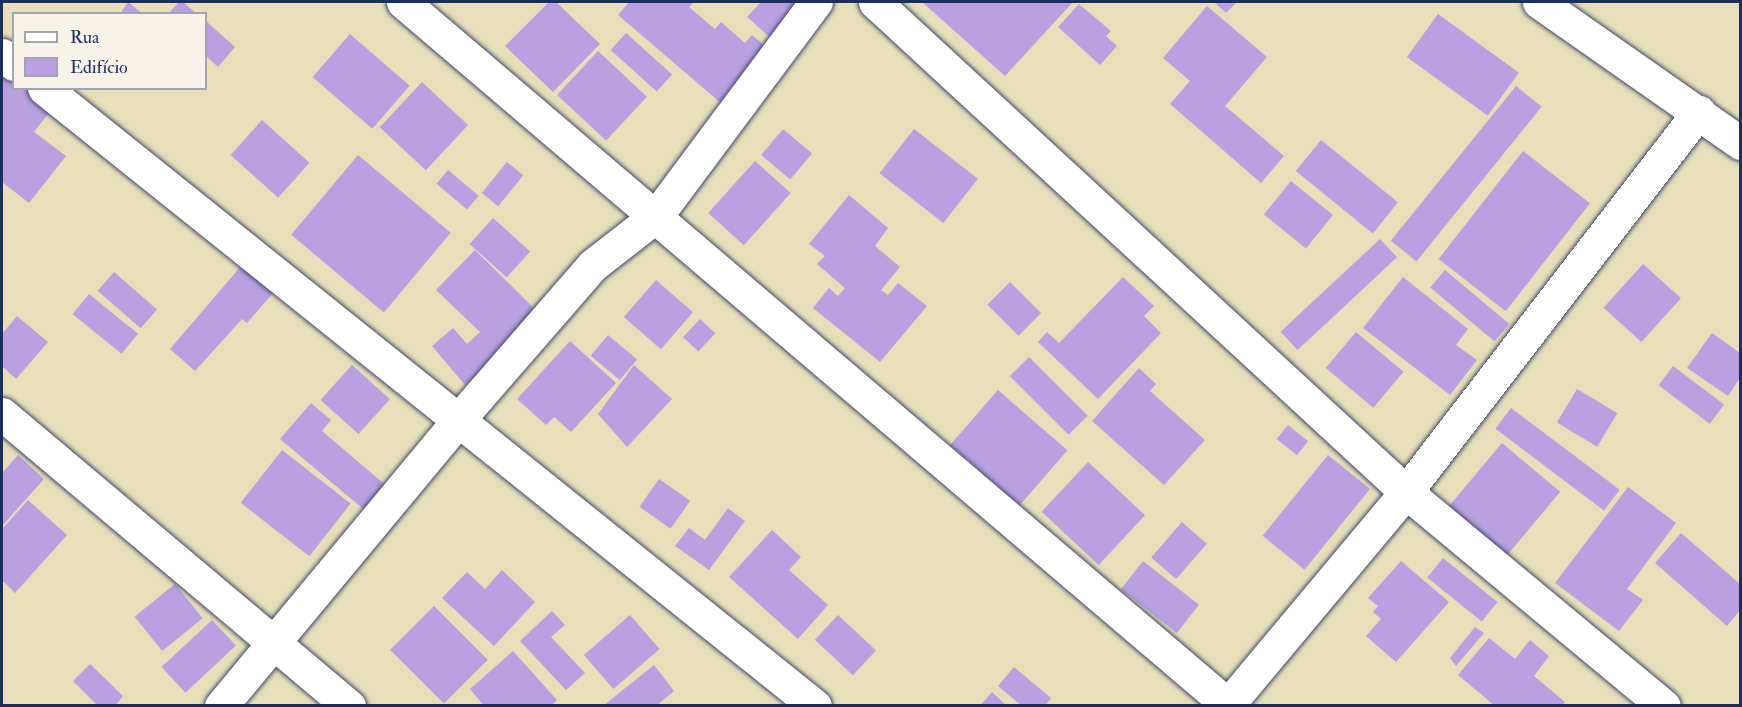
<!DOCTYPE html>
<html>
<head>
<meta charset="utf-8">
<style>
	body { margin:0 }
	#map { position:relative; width:1742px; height:707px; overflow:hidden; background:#e7dfb9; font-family:"IM FELL Double Pica",serif }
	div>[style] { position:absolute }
	.building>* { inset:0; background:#b9a0e0; transform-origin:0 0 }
	.roads { filter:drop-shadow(0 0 2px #3a496c) drop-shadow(0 0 2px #3a496c) }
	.minor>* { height:33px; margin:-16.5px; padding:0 16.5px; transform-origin:16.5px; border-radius:16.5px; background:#fff }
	span { translate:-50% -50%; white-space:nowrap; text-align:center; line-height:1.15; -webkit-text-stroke:6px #f7f3e8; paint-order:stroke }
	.frame { position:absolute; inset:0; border:3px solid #1b2f5e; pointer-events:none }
	.legend { position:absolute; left:12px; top:12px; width:195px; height:78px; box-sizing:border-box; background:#f7f3e8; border:2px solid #9fa5b1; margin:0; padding:8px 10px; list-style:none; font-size:18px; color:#1b2f5e }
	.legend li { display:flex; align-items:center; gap:12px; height:30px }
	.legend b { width:30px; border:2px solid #9fa5b1 }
</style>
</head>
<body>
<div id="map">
	<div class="building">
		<div style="clip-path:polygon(128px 2px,143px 14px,120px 14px)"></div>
		<div style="clip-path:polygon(179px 2px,183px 2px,197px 14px,168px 14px)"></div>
		<div style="clip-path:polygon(549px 2px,556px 2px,600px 44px,553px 92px,505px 46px)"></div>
		<div style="clip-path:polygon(629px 2px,694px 2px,689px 7px,715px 29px,721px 22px,745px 43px,752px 35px,769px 49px,722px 104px,618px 15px)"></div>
		<div style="clip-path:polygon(761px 2px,807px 2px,772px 39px,747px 17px)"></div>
		<div style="clip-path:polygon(922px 2px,1073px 2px,1005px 76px)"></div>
		<div style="clip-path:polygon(1214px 2px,1237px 2px,1226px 13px)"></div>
		<div style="clip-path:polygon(1079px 4px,1111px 31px,1106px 36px,1117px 46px,1100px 65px,1058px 27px)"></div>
		<div style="clip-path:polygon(1207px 6px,1267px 57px,1225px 106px,1284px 156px,1261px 183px,1170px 104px,1190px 81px,1163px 58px)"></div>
		<div style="left:1438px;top:14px;width:100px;height:53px;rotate:36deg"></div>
		<div style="clip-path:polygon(206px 21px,235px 47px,218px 67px,206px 56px)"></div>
		<div style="left:626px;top:33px;width:62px;height:23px;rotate:42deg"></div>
		<div style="left:350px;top:34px;width:79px;height:57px;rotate:41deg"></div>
		<div style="left:598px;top:51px;width:67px;height:60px;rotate:43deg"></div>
		<div style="clip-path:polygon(2px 64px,14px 73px,14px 88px,33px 88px,55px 105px,34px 132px,66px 156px,29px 203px,2px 182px)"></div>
		<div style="left:422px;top:82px;width:63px;height:62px;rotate:43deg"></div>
		<div style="left:1516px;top:86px;width:33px;height:199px;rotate:39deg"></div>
		<div style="left:262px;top:120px;width:64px;height:47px;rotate:42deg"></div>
		<div style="left:783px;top:129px;width:38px;height:34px;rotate:40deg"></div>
		<div style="left:914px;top:129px;width:81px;height:56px;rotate:38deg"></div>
		<div style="left:1321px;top:140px;width:99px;height:40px;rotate:39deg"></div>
		<div style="left:1523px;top:151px;width:85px;height:137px;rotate:38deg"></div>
		<div style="left:358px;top:155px;width:121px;height:104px;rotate:40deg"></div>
		<div style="left:755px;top:161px;width:48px;height:70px;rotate:42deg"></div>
		<div style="left:507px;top:162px;width:21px;height:40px;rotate:39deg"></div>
		<div style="left:448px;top:170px;width:40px;height:18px;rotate:40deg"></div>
		<div style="left:1291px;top:181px;width:54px;height:43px;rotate:39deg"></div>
		<div style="clip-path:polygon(849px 195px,888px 228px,875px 246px,900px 267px,881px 290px,888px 295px,898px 283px,927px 306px,880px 362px,813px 308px,829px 288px,838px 296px,845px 288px,817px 264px,825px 256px,809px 244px)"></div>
		<div style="left:493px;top:218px;width:50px;height:35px;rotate:42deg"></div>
		<div style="left:1380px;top:239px;width:25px;height:136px;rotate:47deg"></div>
		<div style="clip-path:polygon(475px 250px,542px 316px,465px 385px,432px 346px,453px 328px,467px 344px,480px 332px,436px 290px)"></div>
		<div style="left:1643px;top:264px;width:51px;height:59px;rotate:42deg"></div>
		<div style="clip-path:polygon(242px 265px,273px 293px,247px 323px,242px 319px,195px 371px,170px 349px)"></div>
		<div style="left:1445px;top:270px;width:84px;height:23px;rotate:40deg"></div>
		<div style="left:114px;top:272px;width:57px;height:25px;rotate:41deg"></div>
		<div style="clip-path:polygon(1123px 277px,1154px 306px,1144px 316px,1161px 333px,1098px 399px,1038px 342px,1047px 332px,1059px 343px)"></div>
		<div style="clip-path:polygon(1403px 277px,1468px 329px,1456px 345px,1477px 360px,1450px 395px,1363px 328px)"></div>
		<div style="left:656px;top:280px;width:49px;height:49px;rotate:41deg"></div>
		<div style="left:1010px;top:282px;width:44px;height:32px;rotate:45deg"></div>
		<div style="left:89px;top:294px;width:63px;height:26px;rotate:39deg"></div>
		<div style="clip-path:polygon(17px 316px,48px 342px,16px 379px,2px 366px,2px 334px)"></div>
		<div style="left:700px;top:319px;width:21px;height:25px;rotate:43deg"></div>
		<div style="left:1356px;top:332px;width:62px;height:47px;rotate:40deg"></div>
		<div style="clip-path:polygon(1712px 333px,1740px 353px,1740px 378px,1728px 396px,1687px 368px)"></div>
		<div style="left:608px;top:335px;width:38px;height:27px;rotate:40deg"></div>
		<div style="clip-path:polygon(570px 341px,616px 383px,571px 432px,554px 417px,546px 425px,517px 399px)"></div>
		<div style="left:1029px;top:357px;width:83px;height:27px;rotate:45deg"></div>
		<div style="left:352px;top:365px;width:51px;height:47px;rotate:42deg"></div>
		<div style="clip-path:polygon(634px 365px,672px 399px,627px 447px,598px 414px)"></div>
		<div style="left:1673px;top:366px;width:64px;height:24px;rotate:37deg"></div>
		<div style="clip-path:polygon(1139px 368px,1156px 384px,1150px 391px,1205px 440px,1164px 485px,1092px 421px)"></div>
		<div style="left:1577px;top:389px;width:47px;height:39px;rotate:31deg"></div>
		<div style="left:998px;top:390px;width:92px;height:73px;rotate:41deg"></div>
		<div style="clip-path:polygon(311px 403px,331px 420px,322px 431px,389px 488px,368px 513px,280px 439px)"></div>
		<div style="left:1511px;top:408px;width:136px;height:26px;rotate:37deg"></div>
		<div style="left:1288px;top:425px;width:26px;height:18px;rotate:39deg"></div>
		<div style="left:1502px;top:443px;width:76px;height:82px;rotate:40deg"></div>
		<div style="left:282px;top:450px;width:87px;height:67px;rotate:38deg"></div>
		<div style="clip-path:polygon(18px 455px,44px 479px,2px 526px,2px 473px)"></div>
		<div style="left:1328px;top:455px;width:54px;height:104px;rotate:39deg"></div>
		<div style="left:1088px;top:462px;width:78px;height:68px;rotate:43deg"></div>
		<div style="left:659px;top:479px;width:38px;height:34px;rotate:35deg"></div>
		<div style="clip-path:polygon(1628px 487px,1676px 523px,1627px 589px,1643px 600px,1619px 631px,1555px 583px)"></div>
		<div style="clip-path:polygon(28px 500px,67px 535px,15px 593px,2px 580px,2px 529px)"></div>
		<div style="clip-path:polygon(728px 508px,745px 521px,709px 570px,675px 546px,689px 528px,705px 540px)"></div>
		<div style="left:1182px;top:522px;width:33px;height:47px;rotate:41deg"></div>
		<div style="clip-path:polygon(772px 530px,801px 557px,789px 570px,828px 605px,798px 639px,729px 577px)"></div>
		<div style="clip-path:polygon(1681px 533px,1740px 584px,1740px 610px,1727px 626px,1655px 563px)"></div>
		<div style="left:1443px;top:558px;width:70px;height:25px;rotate:39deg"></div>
		<div style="left:1143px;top:561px;width:71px;height:36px;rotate:38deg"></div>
		<div style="clip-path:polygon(1401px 561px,1449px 602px,1396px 662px,1366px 636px,1381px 619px,1373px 612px,1378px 606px,1368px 598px)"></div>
		<div style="clip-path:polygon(502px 570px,535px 602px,494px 646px,442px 598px,467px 572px,485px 589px)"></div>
		<div style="left:175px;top:584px;width:44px;height:52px;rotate:51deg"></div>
		<div style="left:434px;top:606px;width:76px;height:62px;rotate:45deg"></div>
		<div style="clip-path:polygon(552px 611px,565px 625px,551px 637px,585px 673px,566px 690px,520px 641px)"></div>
		<div style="left:630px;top:615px;width:45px;height:61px;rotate:49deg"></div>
		<div style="left:838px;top:615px;width:52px;height:34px;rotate:43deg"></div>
		<div style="left:212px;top:620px;width:35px;height:69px;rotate:47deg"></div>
		<div style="clip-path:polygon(1475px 627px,1484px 633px,1456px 666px,1450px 658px)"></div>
		<div style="clip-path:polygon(1489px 638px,1515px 659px,1530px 640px,1549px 656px,1534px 676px,1565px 702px,1562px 706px,1495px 706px,1458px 675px)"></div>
		<div style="clip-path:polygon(513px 651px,557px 700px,551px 706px,484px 706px,470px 689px)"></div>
		<div style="clip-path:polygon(90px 664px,123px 696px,115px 706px,98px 706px,73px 681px)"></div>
		<div style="clip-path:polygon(654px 665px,674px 691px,656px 706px,603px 706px)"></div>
		<div style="clip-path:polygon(1014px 667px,1051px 698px,1045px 706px,1022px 706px,998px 686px)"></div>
		<div style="clip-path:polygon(992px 692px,1007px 706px,980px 706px)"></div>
	</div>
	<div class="roads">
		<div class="minor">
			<div style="left:403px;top:2px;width:1085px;rotate:40.44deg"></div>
			<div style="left:875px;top:2px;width:723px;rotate:42.7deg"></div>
			<div style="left:1406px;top:492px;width:335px;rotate:39.7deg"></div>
			<div style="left:1539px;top:2px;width:246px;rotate:35deg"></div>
			<div style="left:2px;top:55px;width:15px;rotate:37deg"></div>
			<div style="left:44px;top:88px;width:988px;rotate:38.71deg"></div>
			<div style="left:2px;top:414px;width:454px;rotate:40.1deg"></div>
			<div style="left:221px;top:706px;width:373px;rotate:-50.3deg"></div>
			<div style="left:459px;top:419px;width:204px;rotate:-49deg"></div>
			<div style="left:593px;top:265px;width:81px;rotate:-38deg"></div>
			<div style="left:657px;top:215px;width:266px;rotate:-53.3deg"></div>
			<div style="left:1227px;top:706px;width:279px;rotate:-50.1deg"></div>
			<div style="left:1406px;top:492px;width:480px;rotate:-52.4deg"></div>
		</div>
	</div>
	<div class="frame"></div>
	<ul class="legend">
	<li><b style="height:8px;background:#fff"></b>Rua</li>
	<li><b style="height:16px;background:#b9a0e0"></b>Edifício</li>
	</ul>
</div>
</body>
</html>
